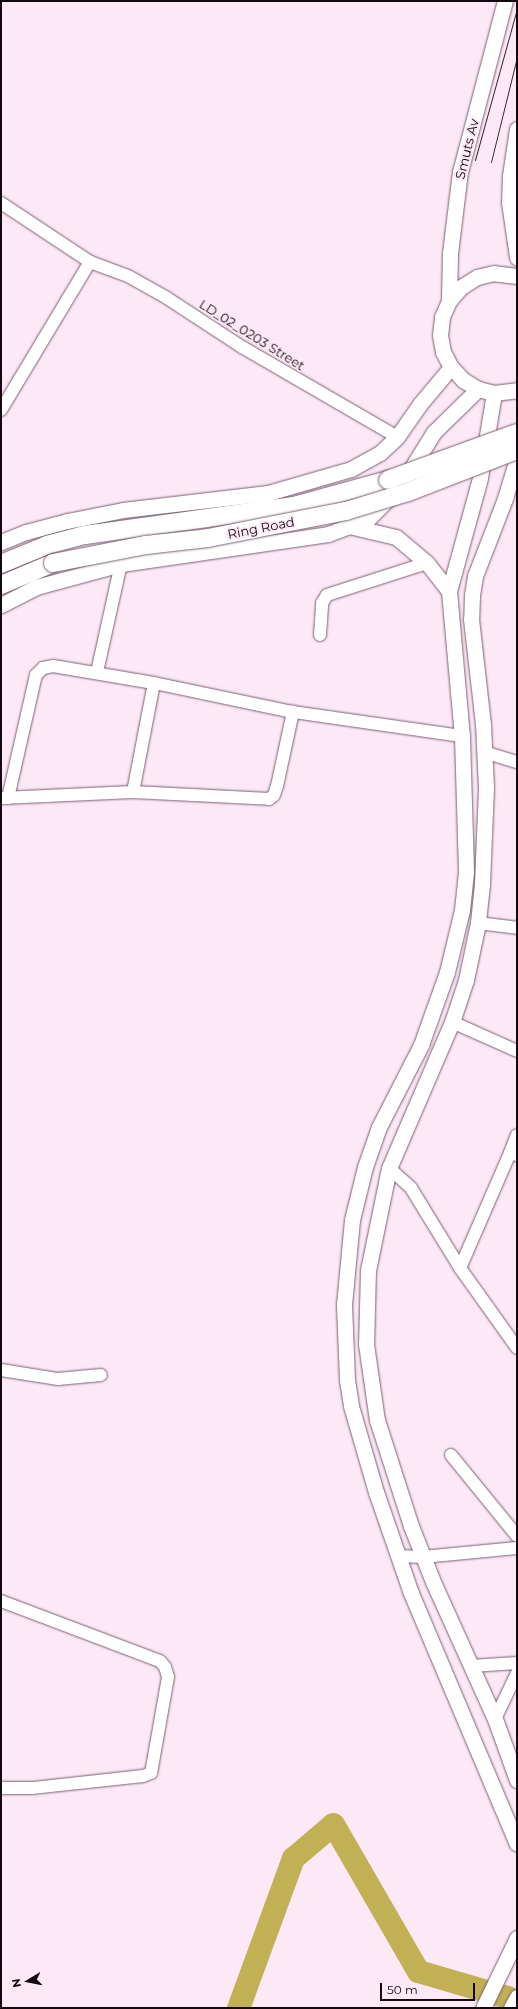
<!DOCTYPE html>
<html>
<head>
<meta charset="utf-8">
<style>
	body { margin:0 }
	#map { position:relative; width:518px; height:2009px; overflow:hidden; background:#fde9f6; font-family:Montserrat,sans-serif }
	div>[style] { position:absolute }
	.river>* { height:23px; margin:-11.5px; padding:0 11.5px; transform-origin:11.5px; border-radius:11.5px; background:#c1b054 }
	.roads { filter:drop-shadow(0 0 1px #7b5f72) drop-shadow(0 0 1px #7b5f72) }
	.minor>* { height:12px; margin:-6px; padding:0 6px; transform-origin:6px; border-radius:6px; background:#fff }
	.major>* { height:15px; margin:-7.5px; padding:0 7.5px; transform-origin:7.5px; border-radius:7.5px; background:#fff }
	.highway>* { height:18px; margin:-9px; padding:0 9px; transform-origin:9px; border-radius:9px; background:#fff }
	.tram>* { height:1px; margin:-0.5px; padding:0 0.5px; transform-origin:0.5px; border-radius:0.5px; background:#362b32 }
	.bridges { filter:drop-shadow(0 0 1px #7b5f72) drop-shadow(0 0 1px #7b5f72) }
	.highway-bridge>* { height:18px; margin:-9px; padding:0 9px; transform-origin:9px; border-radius:9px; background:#fff }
	span { translate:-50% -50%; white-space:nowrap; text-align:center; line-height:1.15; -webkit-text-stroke:3.5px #fde9f6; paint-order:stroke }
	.street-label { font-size:13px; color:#130910 }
	.frame { position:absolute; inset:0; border:2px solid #130910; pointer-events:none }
	.north { position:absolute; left:8px; top:1961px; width:40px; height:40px; -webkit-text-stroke:3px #fde9f6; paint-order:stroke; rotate:260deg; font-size:11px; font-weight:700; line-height:16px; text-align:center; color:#130910 }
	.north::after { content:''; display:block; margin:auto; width:14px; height:18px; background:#130910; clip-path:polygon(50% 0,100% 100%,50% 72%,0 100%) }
	.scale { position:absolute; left:380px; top:1983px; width:95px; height:18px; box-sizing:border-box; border:2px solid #130910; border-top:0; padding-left:5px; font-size:12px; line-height:14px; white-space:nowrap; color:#130910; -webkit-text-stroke:3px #fde9f6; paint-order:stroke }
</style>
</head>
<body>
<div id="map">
	<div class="river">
		<div style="left:238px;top:2008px;width:160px;rotate:-69.9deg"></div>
		<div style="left:293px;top:1858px;width:52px;rotate:-40.4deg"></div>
		<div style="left:333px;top:1824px;width:170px;rotate:60deg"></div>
		<div style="left:418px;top:1971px;width:93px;rotate:16.3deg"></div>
		<div style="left:507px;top:1997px;width:12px;rotate:31deg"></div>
	</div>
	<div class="roads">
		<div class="minor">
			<div style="left:1px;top:203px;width:107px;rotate:33.5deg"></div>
			<div style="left:90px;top:262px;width:40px;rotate:20.2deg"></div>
			<div style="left:128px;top:276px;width:45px;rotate:29.4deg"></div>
			<div style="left:167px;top:298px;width:90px;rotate:33.2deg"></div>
			<div style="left:242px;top:347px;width:179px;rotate:30.1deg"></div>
			<div style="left:1px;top:410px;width:173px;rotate:-59deg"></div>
			<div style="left:320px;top:635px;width:32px;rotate:-86deg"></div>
			<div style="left:322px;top:603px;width:9px;rotate:-58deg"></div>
			<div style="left:327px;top:595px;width:105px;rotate:-17.7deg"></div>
			<div style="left:97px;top:672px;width:111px;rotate:-77.5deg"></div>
			<div style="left:484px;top:752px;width:34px;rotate:17deg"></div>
			<div style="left:133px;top:792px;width:111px;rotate:-79.1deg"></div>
			<div style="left:2px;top:798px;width:131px;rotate:-2.6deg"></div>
			<div style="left:133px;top:792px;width:136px;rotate:2.9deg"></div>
			<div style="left:269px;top:799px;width:6px;rotate:-39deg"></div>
			<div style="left:274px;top:795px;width:9px;rotate:-72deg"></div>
			<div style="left:277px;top:786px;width:76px;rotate:-77.8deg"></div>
			<div style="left:8px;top:798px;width:126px;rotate:-77.2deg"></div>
			<div style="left:36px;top:675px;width:10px;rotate:-45deg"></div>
			<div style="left:43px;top:668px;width:10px;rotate:-11deg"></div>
			<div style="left:53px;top:666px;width:102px;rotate:9.6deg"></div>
			<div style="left:154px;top:683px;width:142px;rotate:11.8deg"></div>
			<div style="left:293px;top:712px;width:171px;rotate:8.1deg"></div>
			<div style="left:478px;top:923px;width:39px;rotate:7deg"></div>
			<div style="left:452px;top:1022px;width:71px;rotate:24deg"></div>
			<div style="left:510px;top:1153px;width:19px;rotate:-69deg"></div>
			<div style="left:389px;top:1168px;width:30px;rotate:42deg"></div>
			<div style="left:411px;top:1188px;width:94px;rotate:58.5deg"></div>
			<div style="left:460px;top:1268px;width:98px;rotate:54.5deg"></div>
			<div style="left:460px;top:1268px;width:125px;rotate:-66.5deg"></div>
			<div style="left:510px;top:1153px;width:7px;rotate:16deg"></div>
			<div style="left:1px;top:1370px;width:58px;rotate:9deg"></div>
			<div style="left:58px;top:1379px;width:43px;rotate:-5.3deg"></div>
			<div style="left:451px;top:1455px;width:104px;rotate:50.8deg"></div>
			<div style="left:397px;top:1556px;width:26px;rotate:2deg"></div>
			<div style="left:423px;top:1557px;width:94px;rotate:-5.5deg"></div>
			<div style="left:1px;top:1601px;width:170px;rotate:20.7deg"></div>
			<div style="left:160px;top:1661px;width:8px;rotate:50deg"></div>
			<div style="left:165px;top:1667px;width:10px;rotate:73deg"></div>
			<div style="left:168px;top:1677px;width:97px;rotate:100deg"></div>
			<div style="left:151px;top:1773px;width:9px;rotate:159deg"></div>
			<div style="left:143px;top:1776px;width:112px;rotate:173.8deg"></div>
			<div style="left:32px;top:1788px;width:31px;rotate:180deg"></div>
			<div style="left:471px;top:1666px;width:46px;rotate:-3.7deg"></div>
			<div style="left:495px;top:1719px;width:51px;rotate:-64.4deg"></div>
		</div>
		<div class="major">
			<div style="left:517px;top:129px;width:48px;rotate:98.5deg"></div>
			<div style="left:510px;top:176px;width:26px;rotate:92deg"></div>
			<div style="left:509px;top:202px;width:56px;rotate:81.7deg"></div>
			<div style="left:517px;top:276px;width:23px;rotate:-173deg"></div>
			<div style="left:494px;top:273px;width:17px;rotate:167deg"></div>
			<div style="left:477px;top:277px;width:19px;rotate:148deg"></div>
			<div style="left:461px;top:287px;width:18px;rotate:131deg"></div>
			<div style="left:449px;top:301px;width:17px;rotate:114deg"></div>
			<div style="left:442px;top:317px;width:18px;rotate:96deg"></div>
			<div style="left:440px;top:335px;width:17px;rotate:80deg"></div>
			<div style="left:443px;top:352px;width:17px;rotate:62deg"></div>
			<div style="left:451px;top:367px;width:18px;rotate:47deg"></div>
			<div style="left:463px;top:380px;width:17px;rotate:31deg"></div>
			<div style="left:478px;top:389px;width:16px;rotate:14deg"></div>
			<div style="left:494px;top:393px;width:23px;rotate:-7deg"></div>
			<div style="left:449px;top:301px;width:48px;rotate:-88.8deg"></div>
			<div style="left:450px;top:253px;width:82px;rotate:-83deg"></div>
			<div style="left:460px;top:172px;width:177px;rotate:-75.3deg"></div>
			<div style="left:494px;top:393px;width:86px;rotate:99.4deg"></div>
			<div style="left:480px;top:478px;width:117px;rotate:105.3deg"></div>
			<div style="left:449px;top:591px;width:146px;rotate:84.9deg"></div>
			<div style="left:462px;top:736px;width:136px;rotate:88.3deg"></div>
			<div style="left:466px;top:872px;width:38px;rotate:96deg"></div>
			<div style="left:462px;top:910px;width:64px;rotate:103.6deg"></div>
			<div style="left:447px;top:972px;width:77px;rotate:109.6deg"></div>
			<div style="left:421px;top:1045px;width:92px;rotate:117.1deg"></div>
			<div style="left:379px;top:1127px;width:42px;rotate:109.3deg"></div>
			<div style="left:365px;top:1167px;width:55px;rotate:103.8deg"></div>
			<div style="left:352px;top:1220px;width:85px;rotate:95.4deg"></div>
			<div style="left:344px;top:1305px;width:75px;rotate:87.7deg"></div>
			<div style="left:347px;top:1380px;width:26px;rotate:81deg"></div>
			<div style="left:351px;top:1406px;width:90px;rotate:73.8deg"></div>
			<div style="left:376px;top:1492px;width:107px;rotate:70.9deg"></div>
			<div style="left:411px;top:1593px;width:272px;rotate:67.1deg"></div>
			<div style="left:517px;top:459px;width:39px;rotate:107deg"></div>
			<div style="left:506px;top:496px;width:86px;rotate:111.2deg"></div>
			<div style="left:475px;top:576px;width:20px;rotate:99deg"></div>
			<div style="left:472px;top:596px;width:23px;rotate:92deg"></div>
			<div style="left:471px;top:619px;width:106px;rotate:83.5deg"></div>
			<div style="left:483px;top:724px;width:64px;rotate:87.3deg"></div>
			<div style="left:486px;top:788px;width:96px;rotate:92.4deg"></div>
			<div style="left:482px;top:884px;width:39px;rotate:96deg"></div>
			<div style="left:478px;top:923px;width:58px;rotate:101.9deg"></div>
			<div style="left:466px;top:980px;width:44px;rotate:108.4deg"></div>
			<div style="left:452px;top:1022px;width:159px;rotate:113.3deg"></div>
			<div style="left:389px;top:1168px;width:104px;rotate:101.6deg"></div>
			<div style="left:368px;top:1270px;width:74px;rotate:91.5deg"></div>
			<div style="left:366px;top:1344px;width:77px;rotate:81.8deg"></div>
			<div style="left:377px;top:1420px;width:111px;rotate:72.2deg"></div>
			<div style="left:411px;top:1526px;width:62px;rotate:68.4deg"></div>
			<div style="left:434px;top:1584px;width:148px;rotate:65.7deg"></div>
			<div style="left:495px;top:1719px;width:65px;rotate:70.2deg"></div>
			<div style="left:406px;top:477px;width:53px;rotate:-58.1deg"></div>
			<div style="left:434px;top:432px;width:62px;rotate:-44.3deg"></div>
			<div style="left:349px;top:526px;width:48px;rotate:13.2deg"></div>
			<div style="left:396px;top:537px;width:40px;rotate:40deg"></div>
			<div style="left:427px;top:563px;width:36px;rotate:52deg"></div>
			<div style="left:1px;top:542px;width:27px;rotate:-22deg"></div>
			<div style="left:26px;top:532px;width:42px;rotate:-15deg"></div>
			<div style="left:67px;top:521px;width:57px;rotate:-11.1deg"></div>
			<div style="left:123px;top:510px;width:146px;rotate:-6.7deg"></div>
			<div style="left:268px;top:493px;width:86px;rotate:-16.1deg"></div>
			<div style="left:351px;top:469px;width:33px;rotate:-29deg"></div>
			<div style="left:380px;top:453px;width:23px;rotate:-43deg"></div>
			<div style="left:397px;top:437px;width:40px;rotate:-55.1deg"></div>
			<div style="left:420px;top:404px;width:48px;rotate:-50deg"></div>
			<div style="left:1px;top:605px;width:39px;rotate:-27deg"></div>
			<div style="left:36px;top:587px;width:88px;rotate:-15.1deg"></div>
			<div style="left:121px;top:564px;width:209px;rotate:-8.2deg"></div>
			<div style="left:328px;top:534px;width:43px;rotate:-20.6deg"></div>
			<div style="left:368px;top:519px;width:34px;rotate:-45deg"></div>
			<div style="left:483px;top:2008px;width:78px;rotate:-64.1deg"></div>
			<div style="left:511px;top:2008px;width:13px;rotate:-61deg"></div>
		</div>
		<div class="highway">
			<div style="left:1px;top:564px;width:50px;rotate:-22.4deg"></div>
			<div style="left:47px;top:545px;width:39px;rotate:-15deg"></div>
			<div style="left:85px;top:535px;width:211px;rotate:-7.9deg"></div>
			<div style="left:294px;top:506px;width:98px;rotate:-15.5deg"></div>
			<div style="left:1px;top:585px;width:56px;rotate:-22.9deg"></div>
		</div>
	</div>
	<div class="tram">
		<div style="left:475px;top:160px;width:157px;rotate:-74.5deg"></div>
		<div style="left:491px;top:162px;width:108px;rotate:-76.1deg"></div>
	</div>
	<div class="bridges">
		<div class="highway-bridge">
			<div style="left:388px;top:480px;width:137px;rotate:-20deg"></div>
			<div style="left:53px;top:563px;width:95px;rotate:-11deg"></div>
			<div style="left:146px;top:545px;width:62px;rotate:-6.4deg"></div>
			<div style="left:208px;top:538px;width:141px;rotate:-11.1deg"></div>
			<div style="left:346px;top:511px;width:65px;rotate:-17deg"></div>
			<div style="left:408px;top:492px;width:117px;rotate:-21.1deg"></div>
		</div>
	</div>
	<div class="street-label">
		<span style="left:467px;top:149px;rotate:-76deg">Smuts Av</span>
		<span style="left:252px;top:335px;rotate:32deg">LD_02_0203 Street</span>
		<span style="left:261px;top:528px;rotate:-11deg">Ring Road</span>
	</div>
	<div class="frame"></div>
	<div class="north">N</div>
	<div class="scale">50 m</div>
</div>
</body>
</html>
